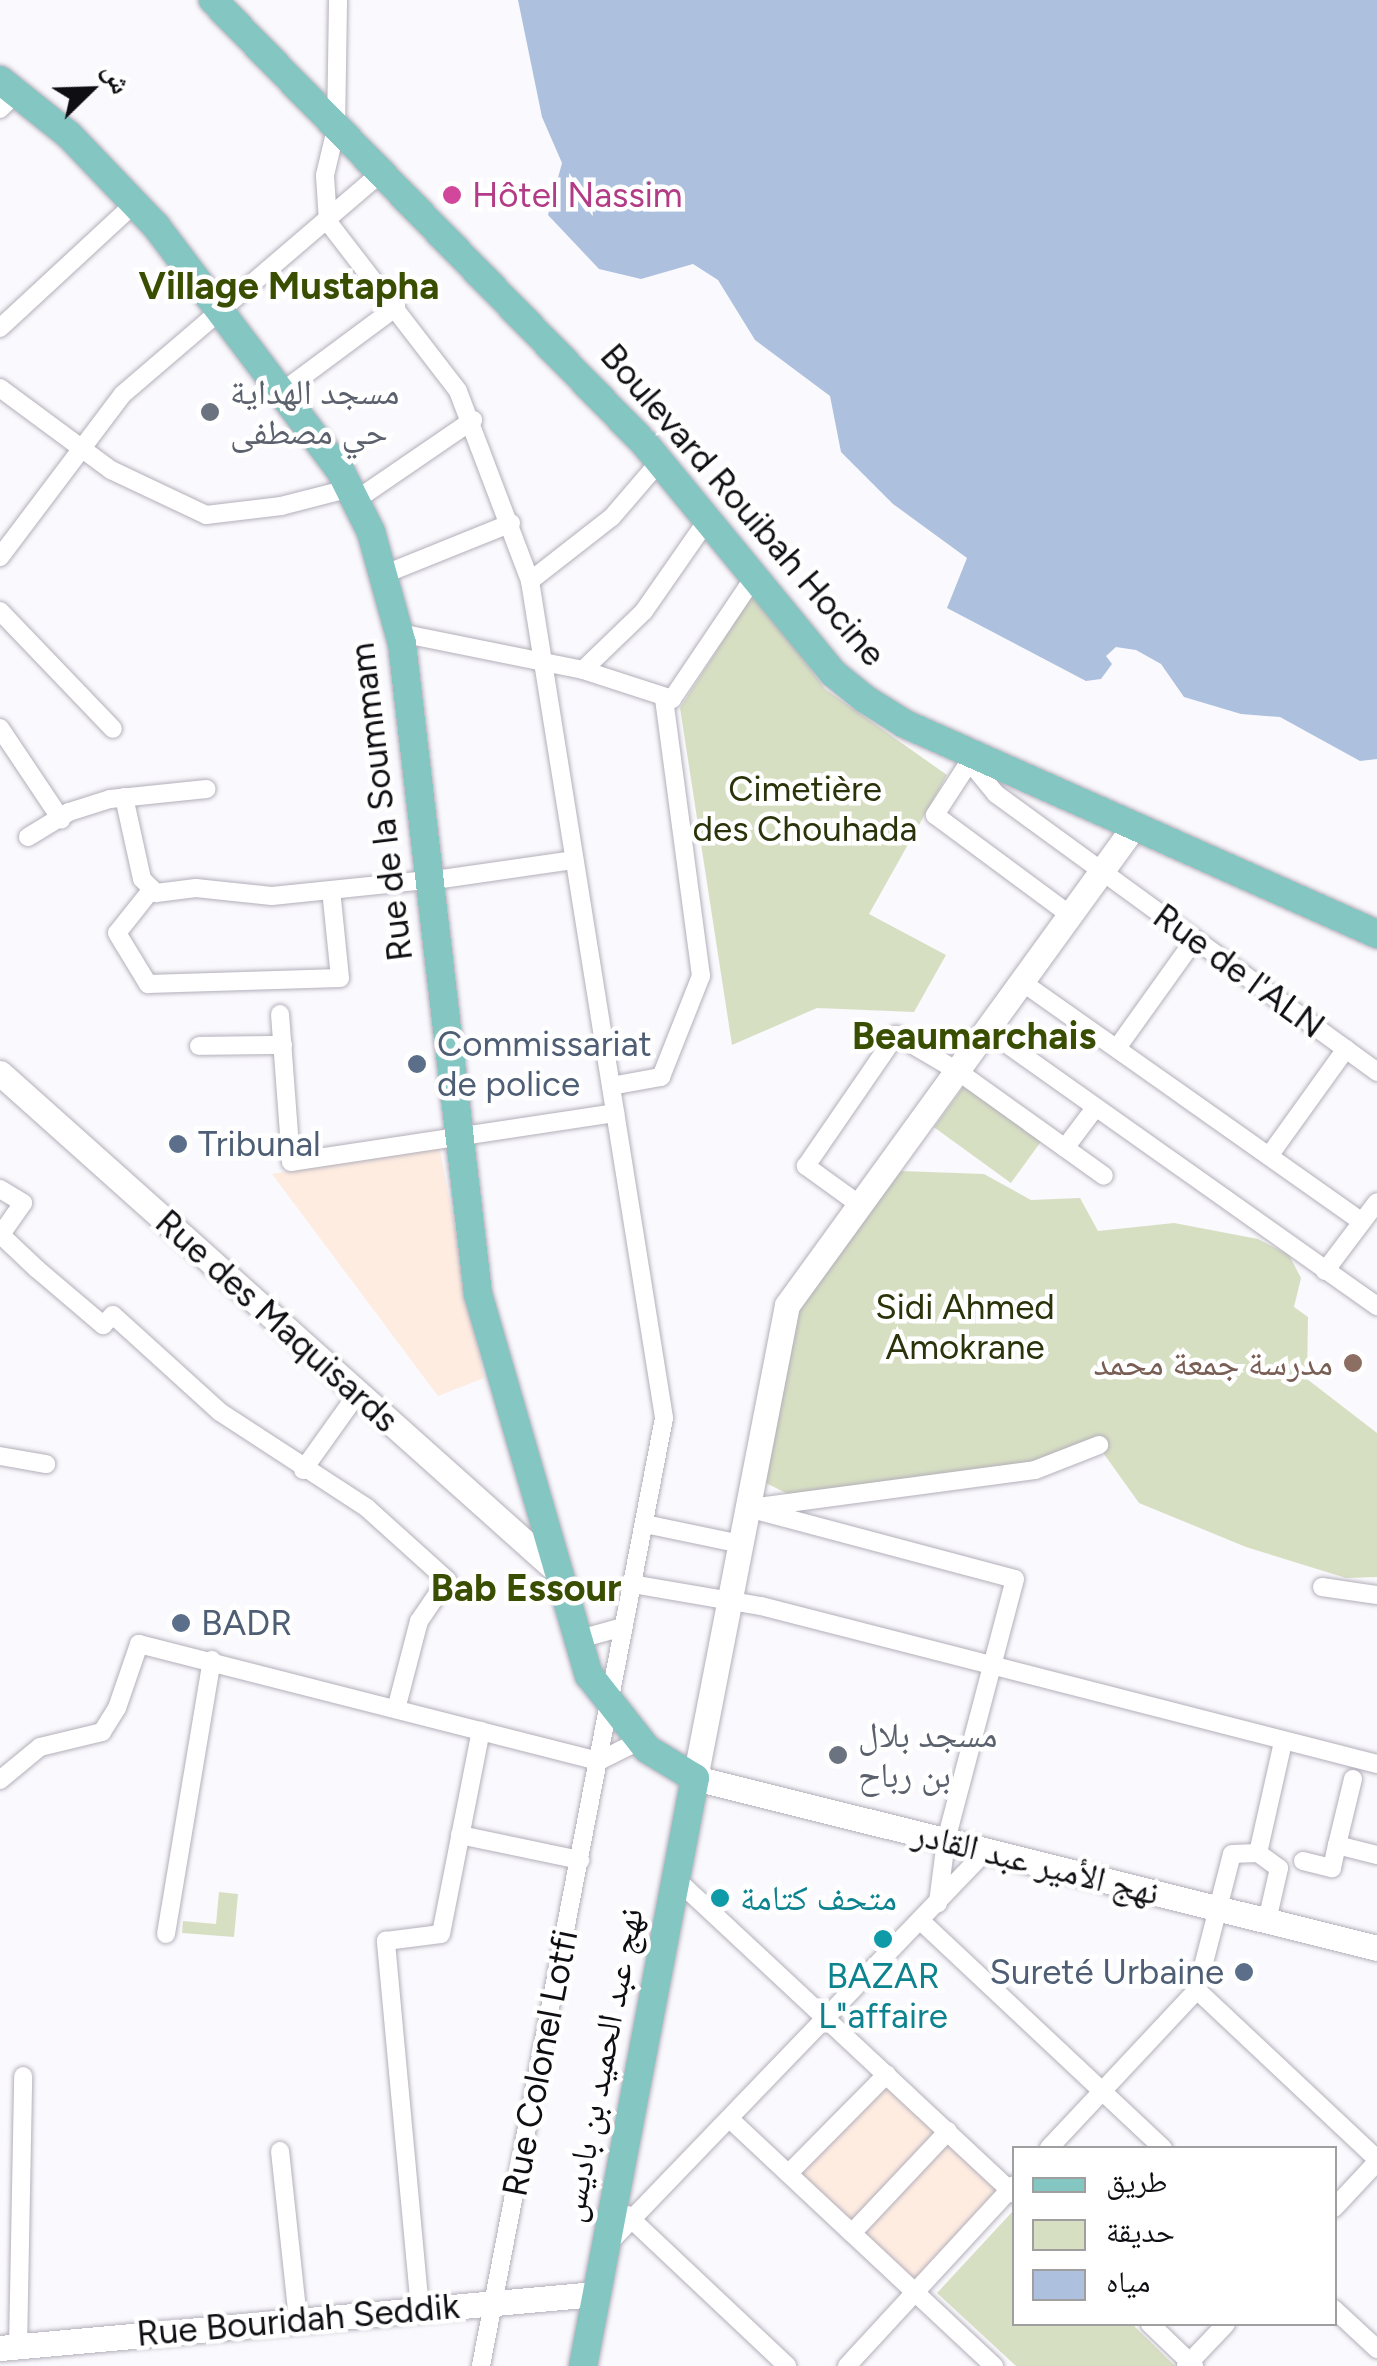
<!DOCTYPE html>
<html>
<head>
<meta charset="utf-8">
<style>
	body { margin:0 }
	#map { position:relative; width:1377px; height:2366px; overflow:hidden; background:#faf9fd; font-family:Figtree,"Noto Naskh Arabic",sans-serif }
	div>[style] { position:absolute }
	.commercial>* { inset:0; background:#feece1; transform-origin:0 0 }
	.green>* { inset:0; background:#d7dfc3; transform-origin:0 0 }
	.water>* { inset:0; background:#adc1de }
	.roads { filter:drop-shadow(0 0 2px #b3afba) drop-shadow(0 0 2px #b3afba) }
	.street>* { height:18px; margin:-9px; padding:0 9px; transform-origin:9px; border-radius:9px; background:#fff }
	.secondary>* { height:25px; margin:-12.5px; padding:0 12.5px; transform-origin:12.5px; border-radius:12.5px; background:#fff }
	.primary>* { height:28px; margin:-14px; padding:0 14px; transform-origin:14px; border-radius:14px; background:#83c6c2 }
	.dots>* { width:28px; height:28px; translate:-50% -50%; box-sizing:border-box; border:5px solid #fff; border-radius:50% }
	span { translate:-50% -50%; white-space:nowrap; text-align:center; line-height:1.15; -webkit-text-stroke:9px #fff; paint-order:stroke }
	.hotel-label { font-size:35px; color:#b23c85 }
	.left { translate:0 -50%; text-align:left }
	.worship-label { font-size:35px; color:#5b616d }
	.street-label { font-size:35px; color:#0f0e12 }
	.park-label { font-size:35px; color:#2a330a }
	.service-label { font-size:35px; color:#4e5e75 }
	.right { translate:-100% -50%; text-align:right }
	.education-label { font-size:35px; color:#785e54 }
	.culture-label { font-size:35px; color:#0d838f }
	.neighbourhood-label { font-size:38px; color:#394e00; font-weight:700 }
	.legend { position:absolute; left:1012px; top:2146px; width:325px; height:180px; box-sizing:border-box; background:#fff; border:2px solid #9f9fa0; margin:0; padding:12px 18px; list-style:none; font-size:30px; color:#0f0e12 }
	.legend li { display:flex; align-items:center; gap:20px; height:50px }
	.legend b { width:50px; border:2px solid #9f9fa0 }
	.north { position:absolute; left:40px; top:40px; width:100px; height:100px; -webkit-text-stroke:8px #fff; paint-order:stroke; rotate:67deg; font-size:28px; font-weight:700; line-height:40px; text-align:center; color:#0f0e12 }
	.north::after { content:''; display:block; margin:auto; width:35px; height:45px; background:#0f0e12; clip-path:polygon(50% 0,100% 100%,50% 72%,0 100%) }
</style>
</head>
<body>
<div id="map">
	<div class="commercial">
		<div style="clip-path:polygon(439px 1146px,484px 1378px,438px 1396px,272px 1174px)"></div>
		<div style="left:884px;top:2079px;width:163px;height:131px;rotate:43deg"></div>
	</div>
	<div class="green">
		<div style="clip-path:polygon(755px 591px,825px 689px,947px 775px,869px 914px,946px 955px,914px 1012px,817px 1008px,732px 1045px,680px 708px)"></div>
		<div style="left:964px;top:1086px;width:95px;height:51px;rotate:36deg"></div>
		<div style="clip-path:polygon(901px 1171px,984px 1174px,1031px 1200px,1080px 1198px,1098px 1231px,1174px 1223px,1258px 1239px,1289px 1255px,1301px 1278px,1294px 1307px,1308px 1317px,1307px 1379px,1377px 1433px,1377px 1577px,1346px 1578px,1246px 1547px,1139px 1503px,1094px 1440px,1035px 1463px,788px 1494px,764px 1482px,796px 1313px)"></div>
		<div style="clip-path:polygon(219px 1892px,238px 1894px,234px 1937px,182px 1933px,183px 1921px,216px 1924px)"></div>
		<div style="clip-path:polygon(1012px 2212px,1014px 2324px,1132px 2324px,1175px 2366px,1016px 2366px,937px 2293px)"></div>
	</div>
	<div class="water">
		<div style="clip-path:polygon(518px 0,1377px 0,1377px 759px,1360px 761px,1280px 717px,1241px 714px,1184px 697px,1161px 664px,1136px 650px,1116px 647px,1106px 656px,1112px 664px,1101px 679px,1086px 681px,947px 608px,967px 558px,893px 504px,841px 452px,830px 396px,755px 340px,718px 280px,693px 264px,641px 279px,599px 269px,548px 215px,562px 163px,542px 117px)"></div>
	</div>
	<div class="roads">
		<div class="street">
			<div style="left:0;top:109px;width:24px;rotate:-45deg"></div>
			<div style="left:328px;top:222px;width:213px;rotate:52.4deg"></div>
			<div style="left:458px;top:391px;width:203px;rotate:69.2deg"></div>
			<div style="left:530px;top:581px;width:848px;rotate:80.9deg"></div>
			<div style="left:664px;top:1418px;width:966px;rotate:100.93deg"></div>
			<div style="left:328px;top:222px;width:47px;rotate:-93.7deg"></div>
			<div style="left:325px;top:175px;width:47px;rotate:-76.6deg"></div>
			<div style="left:336px;top:129px;width:129px;rotate:-89.1deg"></div>
			<div style="left:0;top:328px;width:185px;rotate:-42.8deg"></div>
			<div style="left:0;top:388px;width:138px;rotate:36.5deg"></div>
			<div style="left:111px;top:470px;width:105px;rotate:25.3deg"></div>
			<div style="left:206px;top:515px;width:76px;rotate:-6.8deg"></div>
			<div style="left:281px;top:506px;width:72px;rotate:-14.4deg"></div>
			<div style="left:283px;top:391px;width:141px;rotate:-36.6deg"></div>
			<div style="left:356px;top:500px;width:142px;rotate:-34.4deg"></div>
			<div style="left:0;top:557px;width:204px;rotate:-53deg"></div>
			<div style="left:123px;top:394px;width:340px;rotate:-40.6deg"></div>
			<div style="left:385px;top:574px;width:136px;rotate:-22deg"></div>
			<div style="left:530px;top:581px;width:104px;rotate:-38deg"></div>
			<div style="left:612px;top:517px;width:74px;rotate:-49.4deg"></div>
			<div style="left:0;top:611px;width:163px;rotate:46.2deg"></div>
			<div style="left:400px;top:633px;width:187px;rotate:11.4deg"></div>
			<div style="left:583px;top:670px;width:94px;rotate:18deg"></div>
			<div style="left:672px;top:699px;width:148px;rotate:-56deg"></div>
			<div style="left:583px;top:670px;width:85px;rotate:-44deg"></div>
			<div style="left:644px;top:611px;width:112px;rotate:-55.2deg"></div>
			<div style="left:0;top:728px;width:110px;rotate:56.2deg"></div>
			<div style="left:960px;top:750px;width:57px;rotate:50.7deg"></div>
			<div style="left:996px;top:794px;width:472px;rotate:36.1deg"></div>
			<div style="left:968px;top:764px;width:61px;rotate:122.9deg"></div>
			<div style="left:935px;top:815px;width:168px;rotate:36.5deg"></div>
			<div style="left:124px;top:797px;width:84px;rotate:77.6deg"></div>
			<div style="left:142px;top:879px;width:20px;rotate:45deg"></div>
			<div style="left:156px;top:893px;width:40px;rotate:-7.1deg"></div>
			<div style="left:196px;top:888px;width:76px;rotate:6deg"></div>
			<div style="left:272px;top:896px;width:157px;rotate:-5.9deg"></div>
			<div style="left:28px;top:837px;width:48px;rotate:-31.4deg"></div>
			<div style="left:69px;top:812px;width:43px;rotate:-17.6deg"></div>
			<div style="left:110px;top:799px;width:97px;rotate:-5.9deg"></div>
			<div style="left:428px;top:881px;width:148px;rotate:-8.2deg"></div>
			<div style="left:152px;top:889px;width:56px;rotate:128.5deg"></div>
			<div style="left:117px;top:933px;width:60px;rotate:58.7deg"></div>
			<div style="left:148px;top:984px;width:192px;rotate:-1.8deg"></div>
			<div style="left:340px;top:978px;width:88px;rotate:-95.8deg"></div>
			<div style="left:1022px;top:982px;width:416px;rotate:35.2deg"></div>
			<div style="left:280px;top:1014px;width:148px;rotate:85.7deg"></div>
			<div style="left:291px;top:1162px;width:328px;rotate:-8.6deg"></div>
			<div style="left:987px;top:1030px;width:478px;rotate:35.3deg"></div>
			<div style="left:199px;top:1046px;width:84px;rotate:-0.7deg"></div>
			<div style="left:1117px;top:1048px;width:134px;rotate:-54.4deg"></div>
			<div style="left:611px;top:1086px;width:51px;rotate:-10.2deg"></div>
			<div style="left:661px;top:1077px;width:109px;rotate:-68.4deg"></div>
			<div style="left:701px;top:976px;width:281px;rotate:-97.6deg"></div>
			<div style="left:1065px;top:1148px;width:50px;rotate:-53.1deg"></div>
			<div style="left:1269px;top:1156px;width:132px;rotate:-54.3deg"></div>
			<div style="left:0;top:1189px;width:27px;rotate:31deg"></div>
			<div style="left:23px;top:1203px;width:39px;rotate:125deg"></div>
			<div style="left:1px;top:1235px;width:50px;rotate:43.4deg"></div>
			<div style="left:37px;top:1269px;width:87px;rotate:40.3deg"></div>
			<div style="left:103px;top:1325px;width:14px;rotate:-45deg"></div>
			<div style="left:113px;top:1315px;width:144px;rotate:42.2deg"></div>
			<div style="left:220px;top:1412px;width:176px;rotate:33.1deg"></div>
			<div style="left:367px;top:1508px;width:108px;rotate:42deg"></div>
			<div style="left:447px;top:1580px;width:50px;rotate:124.3deg"></div>
			<div style="left:419px;top:1621px;width:91px;rotate:104.6deg"></div>
			<div style="left:860px;top:1205px;width:67px;rotate:-144.2deg"></div>
			<div style="left:806px;top:1166px;width:159px;rotate:-55.5deg"></div>
			<div style="left:896px;top:1035px;width:73px;rotate:30.4deg"></div>
			<div style="left:959px;top:1072px;width:178px;rotate:35.6deg"></div>
			<div style="left:1325px;top:1271px;width:86px;rotate:-53deg"></div>
			<div style="left:0;top:1456px;width:47px;rotate:9.9deg"></div>
			<div style="left:303px;top:1470px;width:95px;rotate:-54.5deg"></div>
			<div style="left:758px;top:1507px;width:279px;rotate:-7.6deg"></div>
			<div style="left:1035px;top:1470px;width:69px;rotate:-21.3deg"></div>
			<div style="left:748px;top:1508px;width:276px;rotate:14.9deg"></div>
			<div style="left:1015px;top:1579px;width:271px;rotate:104.8deg"></div>
			<div style="left:946px;top:1841px;width:63px;rotate:97.4deg"></div>
			<div style="left:645px;top:1524px;width:98px;rotate:11.8deg"></div>
			<div style="left:632px;top:1584px;width:131px;rotate:9.7deg"></div>
			<div style="left:761px;top:1606px;width:636px;rotate:14.39deg"></div>
			<div style="left:1322px;top:1587px;width:56px;rotate:8.3deg"></div>
			<div style="left:576px;top:1640px;width:49px;rotate:-15.5deg"></div>
			<div style="left:0;top:1780px;width:52px;rotate:-39.5deg"></div>
			<div style="left:40px;top:1747px;width:64px;rotate:-13.6deg"></div>
			<div style="left:102px;top:1732px;width:28px;rotate:-58deg"></div>
			<div style="left:117px;top:1708px;width:68px;rotate:-71deg"></div>
			<div style="left:139px;top:1644px;width:475px;rotate:14.3deg"></div>
			<div style="left:599px;top:1761px;width:45px;rotate:-26.6deg"></div>
			<div style="left:460px;top:1835px;width:123px;rotate:11.8deg"></div>
			<div style="left:1337px;top:1845px;width:68px;rotate:-76.4deg"></div>
			<div style="left:1258px;top:1853px;width:114px;rotate:-77.3deg"></div>
			<div style="left:1303px;top:1861px;width:30px;rotate:14deg"></div>
			<div style="left:1332px;top:1868px;width:24px;rotate:-78deg"></div>
			<div style="left:1337px;top:1845px;width:41px;rotate:14deg"></div>
			<div style="left:675px;top:1878px;width:463px;rotate:43deg"></div>
			<div style="left:921px;top:1921px;width:332px;rotate:43.2deg"></div>
			<div style="left:166px;top:1934px;width:278px;rotate:-80.5deg"></div>
			<div style="left:1197px;top:1990px;width:247px;rotate:43.2deg"></div>
			<div style="left:732px;top:2121px;width:359px;rotate:43.1deg"></div>
			<div style="left:1049px;top:2148px;width:216px;rotate:-46.9deg"></div>
			<div style="left:1197px;top:1990px;width:140px;rotate:-75.6deg"></div>
			<div style="left:1232px;top:1854px;width:26px;rotate:-2deg"></div>
			<div style="left:1258px;top:1853px;width:26px;rotate:36deg"></div>
			<div style="left:1279px;top:1868px;width:54px;rotate:102.8deg"></div>
			<div style="left:280px;top:2151px;width:170px;rotate:83.9deg"></div>
			<div style="left:789px;top:2173px;width:139px;rotate:-45.3deg"></div>
			<div style="left:1334px;top:2208px;width:63px;rotate:-46.9deg"></div>
			<div style="left:627px;top:2215px;width:220px;rotate:43.3deg"></div>
			<div style="left:852px;top:2233px;width:140px;rotate:-46.7deg"></div>
			<div style="left:605px;top:2247px;width:550px;rotate:-46.11deg"></div>
			<div style="left:420px;top:2309px;width:370px;rotate:-95.3deg"></div>
			<div style="left:386px;top:1941px;width:55px;rotate:-7.3deg"></div>
			<div style="left:441px;top:1934px;width:207px;rotate:-78.9deg"></div>
			<div style="left:1334px;top:2309px;width:59px;rotate:42.9deg"></div>
			<div style="left:1150px;top:2324px;width:61px;rotate:43.7deg"></div>
			<div style="left:18px;top:2347px;width:271px;rotate:-88.9deg"></div>
			<div style="left:847px;top:2366px;width:246px;rotate:-47.3deg"></div>
			<div style="left:1186px;top:2366px;width:58px;rotate:-46.4deg"></div>
		</div>
		<div class="secondary">
			<div style="left:1135px;top:825px;width:593px;rotate:125.94deg"></div>
			<div style="left:787px;top:1305px;width:482px;rotate:101deg"></div>
			<div style="left:695px;top:1778px;width:703px;rotate:14deg"></div>
			<div style="left:0;top:1073px;width:744px;rotate:41.79deg"></div>
			<div style="left:0;top:2348px;width:597px;rotate:-5.19deg"></div>
		</div>
		<div class="primary">
			<div style="left:213px;top:0;width:619px;rotate:45.78deg"></div>
			<div style="left:645px;top:444px;width:296px;rotate:50.6deg"></div>
			<div style="left:833px;top:673px;width:41px;rotate:39.1deg"></div>
			<div style="left:865px;top:699px;width:47px;rotate:32deg"></div>
			<div style="left:905px;top:724px;width:517px;rotate:23.99deg"></div>
			<div style="left:0;top:80px;width:88px;rotate:38.6deg"></div>
			<div style="left:69px;top:135px;width:126px;rotate:46.3deg"></div>
			<div style="left:156px;top:226px;width:306px;rotate:53deg"></div>
			<div style="left:340px;top:470px;width:69px;rotate:63.4deg"></div>
			<div style="left:371px;top:532px;width:116px;rotate:74.5deg"></div>
			<div style="left:402px;top:644px;width:654px;rotate:83.33deg"></div>
			<div style="left:478px;top:1294px;width:397px;rotate:73.8deg"></div>
			<div style="left:589px;top:1675px;width:94px;rotate:51.9deg"></div>
			<div style="left:647px;top:1749px;width:56px;rotate:31.1deg"></div>
			<div style="left:695px;top:1778px;width:599px;rotate:100.78deg"></div>
		</div>
	</div>
	<div class="dots">
		<div style="left:452px;top:195px;background:#d1479c"></div>
		<div style="left:210px;top:412px;background:#6b7280"></div>
		<div style="left:417px;top:1064px;background:#5c6f8a"></div>
		<div style="left:178px;top:1144px;background:#5c6f8a"></div>
		<div style="left:1353px;top:1363px;background:#8d6e63"></div>
		<div style="left:181px;top:1623px;background:#5c6f8a"></div>
		<div style="left:838px;top:1755px;background:#6b7280"></div>
		<div style="left:720px;top:1898px;background:#0f9aa8"></div>
		<div style="left:883px;top:1939px;background:#0f9aa8"></div>
		<div style="left:1244px;top:1972px;background:#5c6f8a"></div>
	</div>
	<div class="hotel-label">
		<span class="left" style="left:472px;top:195px">Hôtel Nassim</span>
	</div>
	<div class="worship-label">
		<span class="left" style="left:230px;top:412px">مسجد الهداية<br>حي مصطفى</span>
		<span class="left" style="left:858px;top:1755px">مسجد بلال<br>بن رباح</span>
	</div>
	<div class="street-label">
		<span style="left:743px;top:505px;rotate:49deg">Boulevard Rouibah Hocine</span>
		<span style="left:381px;top:802px;rotate:-97deg">Rue de la Soummam</span>
		<span style="left:1239px;top:971px;rotate:36deg">Rue de l'ALN</span>
		<span style="left:277px;top:1321px;rotate:42deg">Rue des Maquisards</span>
		<span style="left:1036px;top:1863px;rotate:14deg">نهج الأمير عبد القادر</span>
		<span style="left:540px;top:2063px;rotate:-79deg">Rue Colonel Lotfi</span>
		<span style="left:601px;top:2065px;rotate:-79deg">نهج عبد الحميد بن باديس</span>
		<span style="left:298px;top:2320px;rotate:-5deg">Rue Bouridah Seddik</span>
	</div>
	<div class="park-label">
		<span style="left:805px;top:809px">Cimetière<br>des Chouhada</span>
		<span style="left:965px;top:1327px">Sidi Ahmed<br>Amokrane</span>
	</div>
	<div class="service-label">
		<span class="left" style="left:437px;top:1064px">Commissariat<br>de police</span>
		<span class="left" style="left:198px;top:1144px">Tribunal</span>
		<span class="left" style="left:201px;top:1623px">BADR</span>
		<span class="right" style="left:1224px;top:1972px">Sureté Urbaine</span>
	</div>
	<div class="education-label">
		<span class="right" style="left:1333px;top:1363px">مدرسة جمعة محمد</span>
	</div>
	<div class="culture-label">
		<span class="left" style="left:740px;top:1898px">متحف كتامة</span>
		<span style="left:883px;top:1996px">BAZAR<br>L"affaire</span>
	</div>
	<div class="neighbourhood-label">
		<span style="left:289px;top:287px">Village Mustapha</span>
		<span style="left:974px;top:1037px">Beaumarchais</span>
		<span style="left:526px;top:1589px">Bab Essour</span>
	</div>
	<ul class="legend">
	<li><b style="height:12px;background:#83c6c2"></b>طريق</li>
	<li><b style="height:28px;background:#d7dfc3"></b>حديقة</li>
	<li><b style="height:28px;background:#adc1de"></b>مياه</li>
	</ul>
	<div class="north">ش</div>
</div>
</body>
</html>
